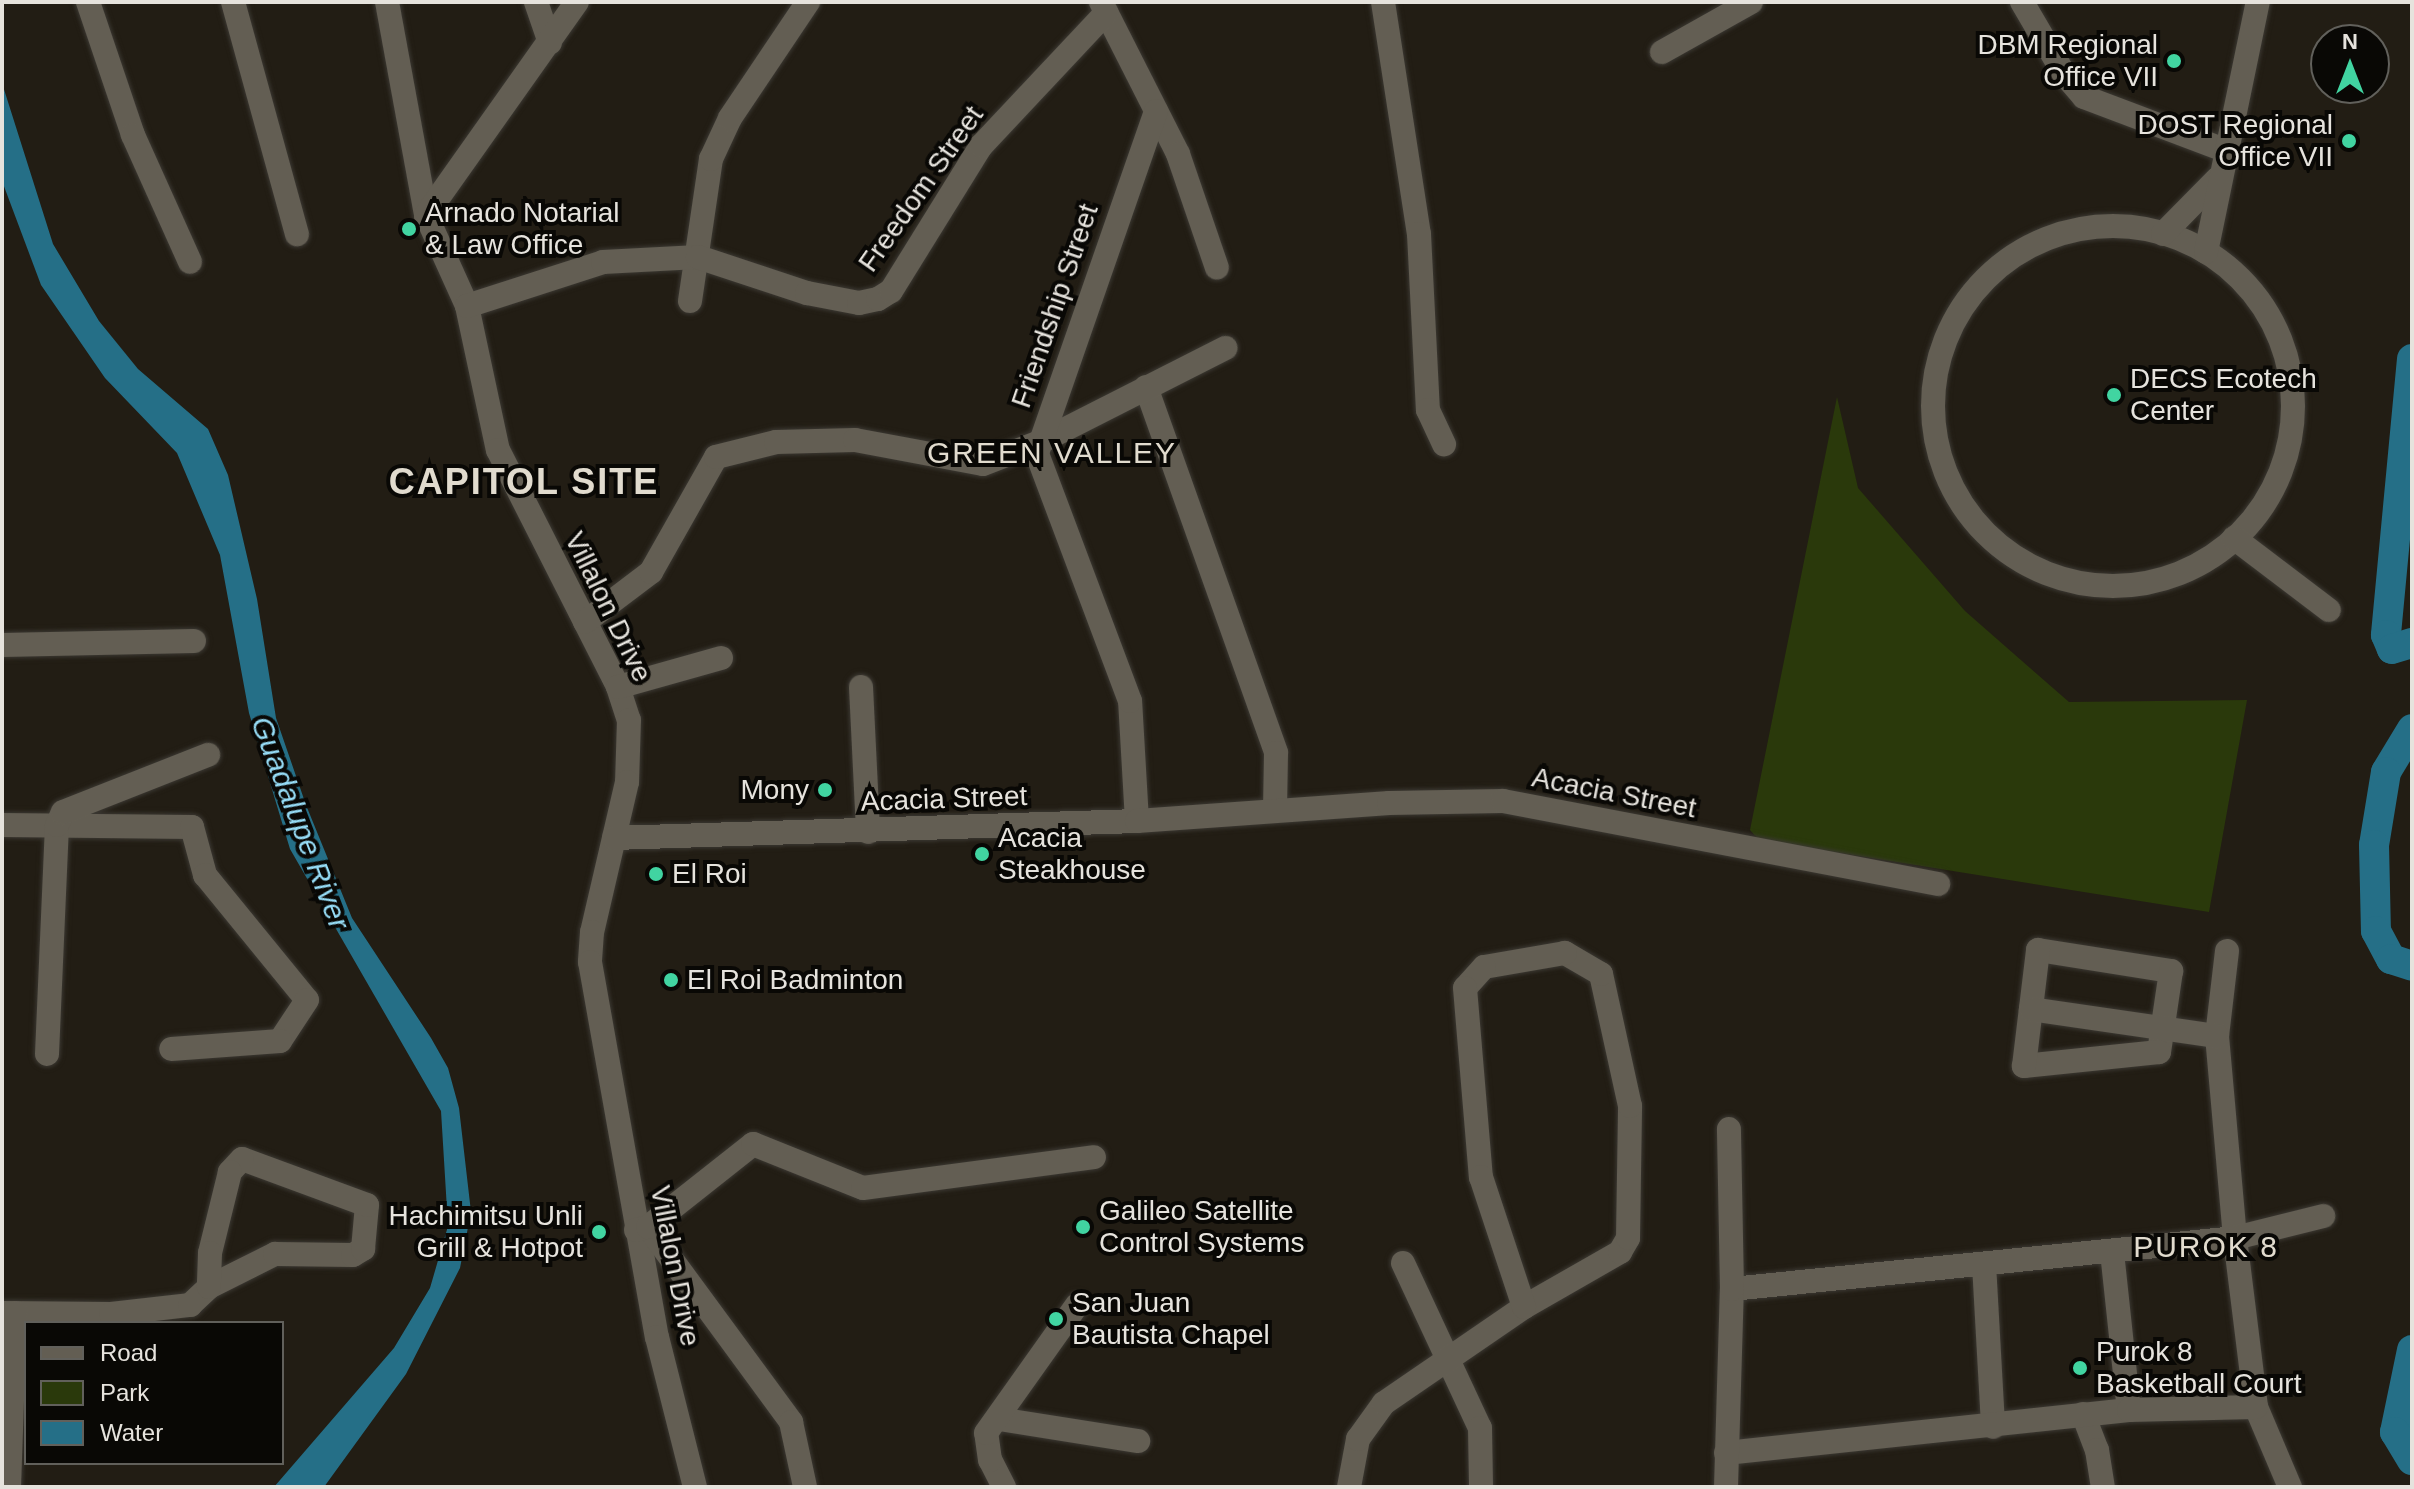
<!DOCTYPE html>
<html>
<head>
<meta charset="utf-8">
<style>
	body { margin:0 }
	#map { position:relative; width:2414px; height:1489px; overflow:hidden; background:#221d14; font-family:Helvetica,sans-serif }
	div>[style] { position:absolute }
	.green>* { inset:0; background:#2a390b }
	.water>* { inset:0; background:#256f87 }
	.river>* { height:30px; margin:-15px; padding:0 15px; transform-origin:15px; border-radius:15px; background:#256f87 }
	.roads { filter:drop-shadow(0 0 2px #3b3832) drop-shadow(0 0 2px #3b3832) }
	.minor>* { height:24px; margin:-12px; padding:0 12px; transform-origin:12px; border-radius:12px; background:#635e53 }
	.minor>.ring { margin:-12px; padding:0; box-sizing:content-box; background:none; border:24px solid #635e53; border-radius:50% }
	.dots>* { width:22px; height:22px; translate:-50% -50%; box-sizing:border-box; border:4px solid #090805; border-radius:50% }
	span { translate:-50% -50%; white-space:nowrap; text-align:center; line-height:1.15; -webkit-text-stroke:8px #090805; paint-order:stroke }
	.poi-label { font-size:28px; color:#e6e3dd }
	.right { translate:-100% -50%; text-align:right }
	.left { translate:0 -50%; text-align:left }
	.street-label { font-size:28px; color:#e6e3dd }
	.neighbourhood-label { font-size:30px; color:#e1dbce; letter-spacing:2px }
	.water-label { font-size:30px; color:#96dcf6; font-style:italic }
	.district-label { font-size:36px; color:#e1dbce; font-weight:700; letter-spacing:2px }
	.frame { position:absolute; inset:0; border:4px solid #e6e3dd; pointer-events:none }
	.legend { position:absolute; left:24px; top:1321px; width:260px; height:144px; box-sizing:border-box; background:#090805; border:2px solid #61605b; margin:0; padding:10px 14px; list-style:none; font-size:24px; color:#e6e3dd }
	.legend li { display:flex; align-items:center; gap:16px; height:40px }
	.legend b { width:40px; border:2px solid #61605b }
	.north { position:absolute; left:2310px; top:24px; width:80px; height:80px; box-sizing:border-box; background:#090805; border:2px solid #61605b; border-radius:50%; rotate:0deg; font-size:22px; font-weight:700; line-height:32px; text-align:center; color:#e6e3dd }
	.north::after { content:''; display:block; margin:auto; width:28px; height:36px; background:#41d4a1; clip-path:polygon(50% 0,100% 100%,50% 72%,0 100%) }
</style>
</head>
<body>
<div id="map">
	<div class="green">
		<div style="clip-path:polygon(1837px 397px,1858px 488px,1965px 611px,2069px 702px,2247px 700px,2209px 912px,1759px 840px,1750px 830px)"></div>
	</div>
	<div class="water">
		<div style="clip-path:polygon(2px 83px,53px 244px,99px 321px,138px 369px,208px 429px,228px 475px,257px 599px,276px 718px,306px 805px,352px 918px,431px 1038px,448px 1068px,459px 1108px,471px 1212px,460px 1268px,406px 1374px,324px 1487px,274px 1487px,394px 1348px,430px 1288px,448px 1226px,441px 1111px,290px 849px,249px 713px,220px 555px,177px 453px,105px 378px,41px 285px,2px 181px)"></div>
	</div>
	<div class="river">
		<div style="left:2412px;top:359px;width:277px;rotate:95.4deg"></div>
		<div style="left:2386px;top:635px;width:15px;rotate:67deg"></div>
		<div style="left:2392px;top:649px;width:21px;rotate:-17deg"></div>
		<div style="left:2412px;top:729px;width:50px;rotate:121.2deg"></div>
		<div style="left:2386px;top:772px;width:74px;rotate:99.3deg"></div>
		<div style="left:2374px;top:845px;width:86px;rotate:88.7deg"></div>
		<div style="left:2376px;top:931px;width:32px;rotate:62deg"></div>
		<div style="left:2391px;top:959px;width:22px;rotate:18deg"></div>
		<div style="left:2412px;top:1350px;width:84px;rotate:101.7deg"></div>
		<div style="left:2395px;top:1432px;width:33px;rotate:59deg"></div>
	</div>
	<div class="roads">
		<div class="minor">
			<div style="left:88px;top:2px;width:140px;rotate:71.3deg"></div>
			<div style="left:133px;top:135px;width:139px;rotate:65.8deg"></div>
			<div style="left:233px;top:2px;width:241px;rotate:74.6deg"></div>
			<div style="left:387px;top:2px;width:217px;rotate:79.6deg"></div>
			<div style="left:426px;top:215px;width:100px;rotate:65.7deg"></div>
			<div style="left:467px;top:306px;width:147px;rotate:77.9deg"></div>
			<div style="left:498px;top:450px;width:266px;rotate:63.1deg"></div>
			<div style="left:618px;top:687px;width:35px;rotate:72deg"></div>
			<div style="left:629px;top:720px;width:62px;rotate:91.8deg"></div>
			<div style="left:627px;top:782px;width:154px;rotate:103.1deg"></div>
			<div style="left:592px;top:932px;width:30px;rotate:94deg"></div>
			<div style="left:590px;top:962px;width:381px;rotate:79.9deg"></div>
			<div style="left:657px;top:1337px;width:155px;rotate:75.8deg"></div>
			<div style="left:536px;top:2px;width:43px;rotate:71.1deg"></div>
			<div style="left:1101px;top:2px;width:170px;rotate:63.1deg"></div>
			<div style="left:1178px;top:154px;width:120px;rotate:71.1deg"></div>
			<div style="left:1383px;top:2px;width:235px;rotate:81.2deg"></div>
			<div style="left:1419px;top:234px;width:176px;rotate:87.1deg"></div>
			<div style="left:1428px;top:410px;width:38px;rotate:65deg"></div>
			<div style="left:2022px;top:2px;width:83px;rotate:59.7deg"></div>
			<div style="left:2064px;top:74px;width:30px;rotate:49deg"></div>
			<div style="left:2084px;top:97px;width:153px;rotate:20.7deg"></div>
			<div style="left:1662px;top:52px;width:102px;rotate:-29.3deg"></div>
			<div style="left:426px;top:215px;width:261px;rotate:-54.7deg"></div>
			<div class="ring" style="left:1933px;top:226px;width:336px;height:336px"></div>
			<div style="left:2163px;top:234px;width:77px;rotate:-45.5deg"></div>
			<div style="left:2206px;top:252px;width:255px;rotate:-78.3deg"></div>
			<div style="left:690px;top:301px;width:144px;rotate:-81.6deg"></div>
			<div style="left:711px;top:159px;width:45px;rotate:-65.1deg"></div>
			<div style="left:730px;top:118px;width:140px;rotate:-56.1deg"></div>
			<div style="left:467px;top:306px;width:143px;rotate:-17.9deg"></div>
			<div style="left:603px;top:262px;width:95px;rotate:-3deg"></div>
			<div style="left:698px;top:257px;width:115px;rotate:18.3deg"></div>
			<div style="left:807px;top:293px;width:53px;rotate:10.9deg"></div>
			<div style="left:859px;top:303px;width:19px;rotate:-12deg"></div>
			<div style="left:878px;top:299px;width:15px;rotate:-32deg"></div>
			<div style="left:891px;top:291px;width:171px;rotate:-58.2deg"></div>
			<div style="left:981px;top:146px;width:183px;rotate:-46.8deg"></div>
			<div style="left:1146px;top:387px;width:388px;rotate:70.4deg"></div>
			<div style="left:1276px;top:753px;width:57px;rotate:91deg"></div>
			<div style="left:2234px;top:538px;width:119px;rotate:37.2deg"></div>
			<div style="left:585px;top:622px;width:83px;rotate:-37.1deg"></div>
			<div style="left:651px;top:572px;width:132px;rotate:-60.5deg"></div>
			<div style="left:716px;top:457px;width:62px;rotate:-14deg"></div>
			<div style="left:776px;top:442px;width:79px;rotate:-1.5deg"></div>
			<div style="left:855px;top:440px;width:130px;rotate:10.6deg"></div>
			<div style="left:983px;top:464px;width:61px;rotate:-21.1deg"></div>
			<div style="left:1040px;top:442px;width:208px;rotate:-26.9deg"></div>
			<div style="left:2px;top:645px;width:192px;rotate:-1.2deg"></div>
			<div style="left:618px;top:687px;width:107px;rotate:-15.7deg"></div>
			<div style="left:861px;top:687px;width:145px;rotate:87.2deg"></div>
			<div style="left:1137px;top:821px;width:120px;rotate:-93.3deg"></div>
			<div style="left:1130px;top:701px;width:265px;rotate:-110.6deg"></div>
			<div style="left:1037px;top:453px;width:362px;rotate:-70.8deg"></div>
			<div style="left:2px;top:825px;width:190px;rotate:0.6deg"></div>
			<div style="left:192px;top:827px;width:50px;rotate:74.8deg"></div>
			<div style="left:205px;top:875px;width:161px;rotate:50.8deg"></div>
			<div style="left:307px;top:1000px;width:49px;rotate:123.4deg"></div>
			<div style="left:280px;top:1041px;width:109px;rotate:175.8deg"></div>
			<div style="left:614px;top:838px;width:523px;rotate:-1.86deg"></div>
			<div style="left:1137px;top:821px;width:253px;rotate:-4.1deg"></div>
			<div style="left:1389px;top:803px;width:114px;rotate:-1deg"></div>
			<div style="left:1503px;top:801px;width:443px;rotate:10.8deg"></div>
			<div style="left:2038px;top:950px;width:135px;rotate:9deg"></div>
			<div style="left:2171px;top:971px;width:82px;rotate:98.4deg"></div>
			<div style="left:2159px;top:1052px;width:136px;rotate:174.1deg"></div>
			<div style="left:2024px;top:1066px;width:117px;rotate:-83.1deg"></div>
			<div style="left:2227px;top:951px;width:86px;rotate:96.7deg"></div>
			<div style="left:2217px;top:1036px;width:203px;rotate:84.9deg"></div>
			<div style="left:2235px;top:1238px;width:170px;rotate:82.9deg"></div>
			<div style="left:2256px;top:1407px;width:87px;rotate:67deg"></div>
			<div style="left:2031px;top:1009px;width:188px;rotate:8.3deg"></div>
			<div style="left:47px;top:1054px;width:229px;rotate:-87.5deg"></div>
			<div style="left:57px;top:825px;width:14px;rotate:-65deg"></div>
			<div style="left:63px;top:812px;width:156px;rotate:-21.5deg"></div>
			<div style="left:648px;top:1227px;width:242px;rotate:53.7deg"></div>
			<div style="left:791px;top:1422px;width:66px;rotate:77.8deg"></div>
			<div style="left:636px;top:1230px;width:12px;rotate:-14deg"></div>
			<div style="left:648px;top:1227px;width:134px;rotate:-38.3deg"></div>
			<div style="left:753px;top:1144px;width:118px;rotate:21.8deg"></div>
			<div style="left:863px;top:1188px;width:233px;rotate:-7.6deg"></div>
			<div style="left:2112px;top:1252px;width:159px;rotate:83.9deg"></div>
			<div style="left:1403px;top:1263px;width:182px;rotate:65deg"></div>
			<div style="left:1480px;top:1428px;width:59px;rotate:89deg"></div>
			<div style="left:1984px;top:1264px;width:163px;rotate:86.8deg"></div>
			<div style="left:1732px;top:1289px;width:506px;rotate:-5.79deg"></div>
			<div style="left:2235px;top:1238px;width:91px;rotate:-14deg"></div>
			<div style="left:2px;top:1313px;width:109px;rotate:0.5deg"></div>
			<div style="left:111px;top:1314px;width:80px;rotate:-6.5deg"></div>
			<div style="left:190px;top:1305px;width:26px;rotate:-43deg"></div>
			<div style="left:209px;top:1287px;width:74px;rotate:-26.6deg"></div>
			<div style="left:275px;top:1254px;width:78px;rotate:0.7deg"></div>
			<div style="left:353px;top:1255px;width:12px;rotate:-31deg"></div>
			<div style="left:363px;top:1249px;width:44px;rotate:-84.8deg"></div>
			<div style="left:367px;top:1205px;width:133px;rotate:-159.8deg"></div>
			<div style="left:242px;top:1159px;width:18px;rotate:133deg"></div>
			<div style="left:230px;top:1172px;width:83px;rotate:103.9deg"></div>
			<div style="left:210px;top:1253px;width:34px;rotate:92deg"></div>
			<div style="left:2083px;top:1414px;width:39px;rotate:69deg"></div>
			<div style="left:2097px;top:1450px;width:37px;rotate:81deg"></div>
			<div style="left:999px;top:1419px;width:141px;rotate:9deg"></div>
			<div style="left:1726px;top:1453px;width:405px;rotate:-6.1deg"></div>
			<div style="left:2129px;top:1410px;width:127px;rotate:-1.4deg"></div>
			<div style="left:9px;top:1487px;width:174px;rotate:-88deg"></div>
			<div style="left:1004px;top:1487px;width:30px;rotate:-117deg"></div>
			<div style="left:990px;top:1460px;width:27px;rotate:-98deg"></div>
			<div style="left:986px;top:1433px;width:157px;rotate:-54.6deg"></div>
			<div style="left:1349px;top:1487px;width:49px;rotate:-79.4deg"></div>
			<div style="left:1358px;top:1439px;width:44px;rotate:-54.2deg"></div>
			<div style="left:1384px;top:1403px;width:170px;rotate:-34.4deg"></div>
			<div style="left:1524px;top:1307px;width:111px;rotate:-29.8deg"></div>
			<div style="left:1620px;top:1252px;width:16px;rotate:-60deg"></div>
			<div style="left:1628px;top:1238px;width:132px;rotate:-89.1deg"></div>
			<div style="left:1630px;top:1106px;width:135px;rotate:-102.4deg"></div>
			<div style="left:1601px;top:974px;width:42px;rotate:-149.7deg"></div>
			<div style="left:1565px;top:953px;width:82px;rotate:170.2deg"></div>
			<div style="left:1484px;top:967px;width:28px;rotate:132deg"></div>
			<div style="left:1465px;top:988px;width:190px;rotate:85.2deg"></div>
			<div style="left:1481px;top:1177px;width:137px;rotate:71.7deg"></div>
			<div style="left:1726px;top:1487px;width:198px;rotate:-88.3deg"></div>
			<div style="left:1732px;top:1289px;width:160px;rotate:-91.1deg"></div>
		</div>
	</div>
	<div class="dots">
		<div style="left:2174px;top:61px;background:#41d4a1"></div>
		<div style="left:2349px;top:141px;background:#41d4a1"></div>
		<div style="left:409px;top:229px;background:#41d4a1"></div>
		<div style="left:2114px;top:395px;background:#41d4a1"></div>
		<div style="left:825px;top:790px;background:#41d4a1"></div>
		<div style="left:982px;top:854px;background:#41d4a1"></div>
		<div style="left:656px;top:874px;background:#41d4a1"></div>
		<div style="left:671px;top:980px;background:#41d4a1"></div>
		<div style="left:1083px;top:1227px;background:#41d4a1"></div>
		<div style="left:599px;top:1232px;background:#41d4a1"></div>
		<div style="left:1056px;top:1319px;background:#41d4a1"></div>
		<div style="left:2080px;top:1368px;background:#41d4a1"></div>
	</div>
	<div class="poi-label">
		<span class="right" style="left:2158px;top:61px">DBM Regional<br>Office VII</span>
		<span class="right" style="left:2333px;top:141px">DOST Regional<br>Office VII</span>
		<span class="left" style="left:425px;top:229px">Arnado Notarial<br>&amp; Law Office</span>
		<span class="left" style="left:2130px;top:395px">DECS Ecotech<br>Center</span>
		<span class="right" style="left:809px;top:790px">Mony</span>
		<span class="left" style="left:998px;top:854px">Acacia<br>Steakhouse</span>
		<span class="left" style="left:672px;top:874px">El Roi</span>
		<span class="left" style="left:687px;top:980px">El Roi Badminton</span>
		<span class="left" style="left:1099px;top:1227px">Galileo Satellite<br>Control Systems</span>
		<span class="right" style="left:583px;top:1232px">Hachimitsu Unli<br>Grill &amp; Hotpot</span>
		<span class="left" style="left:1072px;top:1319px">San Juan<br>Bautista Chapel</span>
		<span class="left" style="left:2096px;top:1368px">Purok 8<br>Basketball Court</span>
	</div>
	<div class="street-label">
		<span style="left:921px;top:189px;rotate:-55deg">Freedom Street</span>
		<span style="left:1055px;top:306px;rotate:-71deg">Friendship Street</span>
		<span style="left:608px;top:607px;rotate:64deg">Villalon Drive</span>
		<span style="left:1614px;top:793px;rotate:11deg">Acacia Street</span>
		<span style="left:944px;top:799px;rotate:-2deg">Acacia Street</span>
		<span style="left:675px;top:1266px;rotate:79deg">Villalon Drive</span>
	</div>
	<div class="neighbourhood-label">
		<span style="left:1052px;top:453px">GREEN VALLEY</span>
		<span style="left:2206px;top:1247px">PUROK 8</span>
	</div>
	<div class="water-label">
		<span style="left:300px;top:823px;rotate:69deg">Guadalupe River</span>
	</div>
	<div class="district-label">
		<span style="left:524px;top:482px">CAPITOL SITE</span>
	</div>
	<div class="frame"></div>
	<ul class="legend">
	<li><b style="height:10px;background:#635e53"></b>Road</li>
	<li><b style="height:22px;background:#2a390b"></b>Park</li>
	<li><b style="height:22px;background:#256f87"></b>Water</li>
	</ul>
	<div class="north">N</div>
</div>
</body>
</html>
